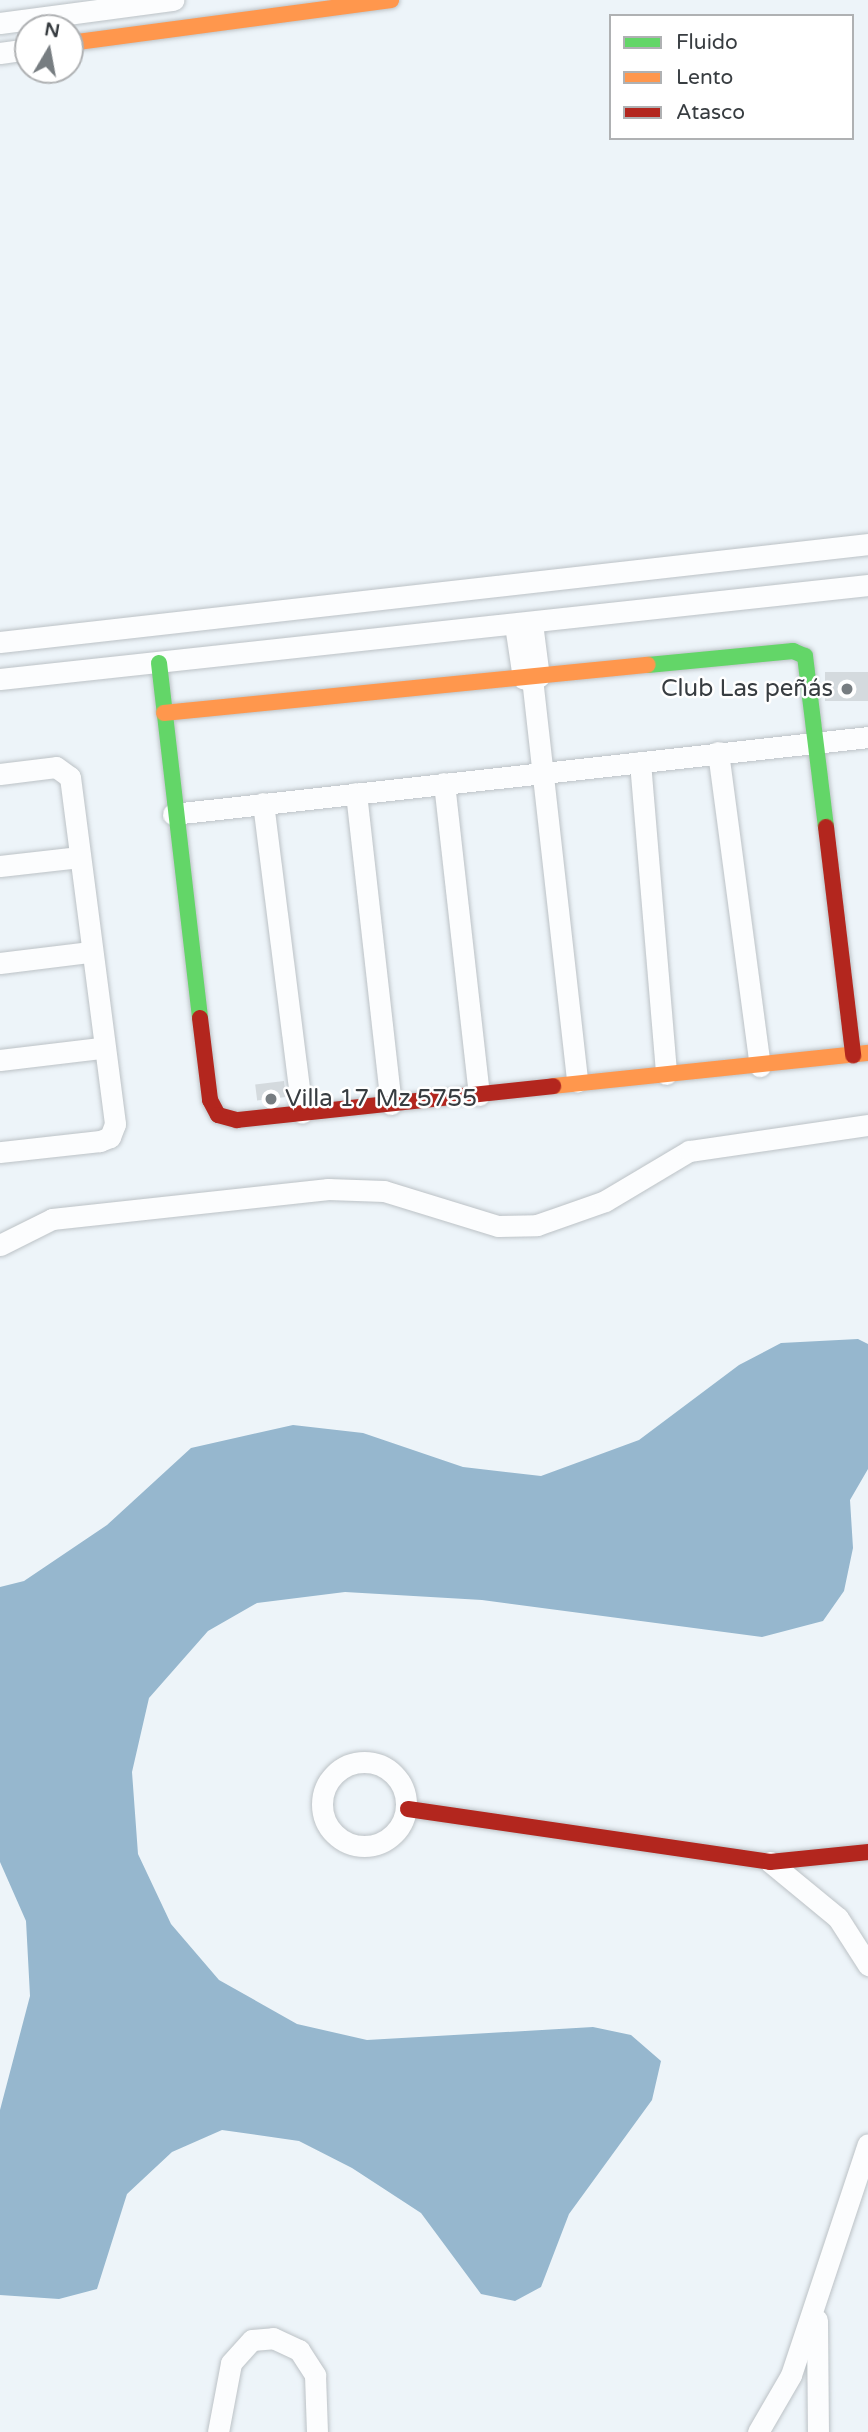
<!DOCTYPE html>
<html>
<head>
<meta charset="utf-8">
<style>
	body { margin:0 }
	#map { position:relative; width:868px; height:2432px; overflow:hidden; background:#edf4f9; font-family:"Varela Round",sans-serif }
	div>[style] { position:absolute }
	.water>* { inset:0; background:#96b7ce }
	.building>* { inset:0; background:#d4dade; transform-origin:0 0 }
	.roads { filter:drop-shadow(0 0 2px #bcc2c6) drop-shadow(0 0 2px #bcc2c6) }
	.street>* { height:21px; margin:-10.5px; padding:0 10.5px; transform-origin:10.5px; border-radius:10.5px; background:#fcfdfe }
	.street>.ring { margin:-10.5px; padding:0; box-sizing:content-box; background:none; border:21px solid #fcfdfe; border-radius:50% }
	.fast>* { height:16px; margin:-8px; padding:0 8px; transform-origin:8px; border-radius:8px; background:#63d668 }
	.slow>* { height:16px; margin:-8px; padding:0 8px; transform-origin:8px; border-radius:8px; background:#ff974d }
	.jam>* { height:16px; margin:-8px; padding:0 8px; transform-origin:8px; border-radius:8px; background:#b3261e }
	.dots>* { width:19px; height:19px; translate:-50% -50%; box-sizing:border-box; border:4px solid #fff; border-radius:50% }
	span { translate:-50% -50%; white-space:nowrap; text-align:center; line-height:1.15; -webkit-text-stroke:5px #fff; paint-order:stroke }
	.poi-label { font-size:24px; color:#383d41 }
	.right { translate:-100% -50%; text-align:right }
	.left { translate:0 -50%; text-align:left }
	.legend { position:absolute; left:609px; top:14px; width:245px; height:126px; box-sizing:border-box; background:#fff; border:2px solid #afb1b3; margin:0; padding:9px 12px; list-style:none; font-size:21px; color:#383d41 }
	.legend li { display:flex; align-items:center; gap:14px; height:35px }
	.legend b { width:35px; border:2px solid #afb1b3 }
	.north { position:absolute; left:14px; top:14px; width:70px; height:70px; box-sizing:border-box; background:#fff; border:2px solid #afb1b3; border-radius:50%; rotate:10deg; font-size:19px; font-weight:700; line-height:28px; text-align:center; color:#383d41 }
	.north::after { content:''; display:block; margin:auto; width:24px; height:32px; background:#777d81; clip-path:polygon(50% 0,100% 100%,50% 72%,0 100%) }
</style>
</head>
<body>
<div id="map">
	<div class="water">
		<div style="clip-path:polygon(858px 1339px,868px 1344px,868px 1469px,850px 1500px,853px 1548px,844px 1591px,823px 1621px,762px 1637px,482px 1600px,345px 1592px,257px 1603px,208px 1631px,149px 1698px,132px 1772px,138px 1854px,171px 1924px,219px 1980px,297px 2024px,367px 2040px,593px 2027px,631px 2035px,661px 2061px,652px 2100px,569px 2214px,541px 2287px,515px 2301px,481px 2294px,421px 2213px,352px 2168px,299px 2141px,222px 2130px,172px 2152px,127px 2194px,97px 2289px,59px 2299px,0 2295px,0 2110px,30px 1996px,26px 1921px,0 1862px,0 1587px,24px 1581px,107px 1525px,191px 1448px,293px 1425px,363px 1433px,463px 1467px,541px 1476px,639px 1440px,739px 1365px,781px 1343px)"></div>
	</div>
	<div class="building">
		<div style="left:868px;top:672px;width:29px;height:43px;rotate:90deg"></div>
		<div style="left:284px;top:1081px;width:16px;height:29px;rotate:83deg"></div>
	</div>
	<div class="roads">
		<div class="street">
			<div style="left:0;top:23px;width:175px;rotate:-7.6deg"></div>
			<div style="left:0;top:53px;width:28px;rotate:-8deg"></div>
			<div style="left:532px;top:623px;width:54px;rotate:82.6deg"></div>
			<div style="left:515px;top:625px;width:54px;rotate:81.4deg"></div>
			<div style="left:0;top:642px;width:874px;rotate:-6.44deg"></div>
			<div style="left:532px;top:678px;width:406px;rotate:83.6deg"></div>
			<div style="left:0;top:679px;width:873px;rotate:-6.18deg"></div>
			<div style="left:718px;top:752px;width:317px;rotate:82.4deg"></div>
			<div style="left:640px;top:762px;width:313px;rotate:85.2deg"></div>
			<div style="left:0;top:774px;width:56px;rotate:-7.1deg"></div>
			<div style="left:56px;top:767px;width:17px;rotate:36deg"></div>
			<div style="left:70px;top:777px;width:350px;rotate:82.6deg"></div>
			<div style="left:115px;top:1124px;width:14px;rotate:111deg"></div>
			<div style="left:110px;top:1137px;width:11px;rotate:158deg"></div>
			<div style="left:100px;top:1141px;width:101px;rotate:173.7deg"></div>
			<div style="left:444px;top:783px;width:314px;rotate:83.6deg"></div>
			<div style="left:356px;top:793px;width:313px;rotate:83.6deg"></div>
			<div style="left:263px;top:803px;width:312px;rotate:82.8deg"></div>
			<div style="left:173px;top:814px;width:699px;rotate:-6.32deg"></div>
			<div style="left:0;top:866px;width:80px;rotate:-6.5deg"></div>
			<div style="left:0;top:963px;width:91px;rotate:-7deg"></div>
			<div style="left:0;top:1060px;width:101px;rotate:-6.8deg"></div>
			<div style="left:0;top:1245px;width:58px;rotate:-26.6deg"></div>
			<div style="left:52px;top:1219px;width:278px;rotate:-6.2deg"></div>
			<div style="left:328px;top:1189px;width:56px;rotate:2deg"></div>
			<div style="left:384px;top:1191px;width:119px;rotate:17.1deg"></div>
			<div style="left:498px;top:1226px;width:39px;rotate:-1deg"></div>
			<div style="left:537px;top:1225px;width:72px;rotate:-19.4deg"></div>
			<div style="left:605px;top:1201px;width:98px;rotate:-30.8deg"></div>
			<div style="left:689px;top:1151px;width:181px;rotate:-8.3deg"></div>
			<div class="ring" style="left:322px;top:1762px;width:63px;height:63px"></div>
			<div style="left:770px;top:1862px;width:88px;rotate:39.5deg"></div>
			<div style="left:838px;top:1918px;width:56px;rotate:57.4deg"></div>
			<div style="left:817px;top:2320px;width:112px;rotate:89.5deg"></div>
			<div style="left:218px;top:2432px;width:70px;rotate:-79.3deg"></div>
			<div style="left:231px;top:2363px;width:31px;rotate:-48deg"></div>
			<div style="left:252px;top:2340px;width:21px;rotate:-5deg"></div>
			<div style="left:273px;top:2338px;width:29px;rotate:25deg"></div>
			<div style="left:299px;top:2350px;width:30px;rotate:57deg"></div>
			<div style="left:315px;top:2375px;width:57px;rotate:88deg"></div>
			<div style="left:758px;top:2432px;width:66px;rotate:-59.9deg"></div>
			<div style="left:791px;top:2375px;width:243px;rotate:-71.6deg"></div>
		</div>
		<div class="fast">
			<div style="left:159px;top:663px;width:357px;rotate:83.4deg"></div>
			<div style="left:648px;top:665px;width:146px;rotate:-5.5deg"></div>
			<div style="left:793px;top:651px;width:13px;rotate:23deg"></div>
			<div style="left:805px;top:656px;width:172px;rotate:83deg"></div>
		</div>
		<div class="slow">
			<div style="left:70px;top:43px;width:324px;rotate:-7.6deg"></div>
			<div style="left:164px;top:713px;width:486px;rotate:-5.7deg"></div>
			<div style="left:553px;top:1086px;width:317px;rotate:-6deg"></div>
		</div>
		<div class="jam">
			<div style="left:826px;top:827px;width:230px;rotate:83.2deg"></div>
			<div style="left:200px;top:1018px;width:83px;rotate:83deg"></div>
			<div style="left:210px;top:1100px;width:17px;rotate:62deg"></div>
			<div style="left:218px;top:1115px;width:20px;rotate:15deg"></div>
			<div style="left:237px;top:1120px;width:318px;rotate:-6.1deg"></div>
			<div style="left:408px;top:1809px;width:366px;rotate:8.3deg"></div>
			<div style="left:770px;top:1862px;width:99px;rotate:-5.8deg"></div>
		</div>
	</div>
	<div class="dots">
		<div style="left:847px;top:689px;background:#777d81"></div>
		<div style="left:271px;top:1099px;background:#777d81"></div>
	</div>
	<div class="poi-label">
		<span class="right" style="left:833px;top:689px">Club Las peñás</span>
		<span class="left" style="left:285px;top:1099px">Villa 17 Mz 5755</span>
	</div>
	<ul class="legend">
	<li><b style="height:9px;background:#63d668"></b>Fluido</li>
	<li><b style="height:9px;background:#ff974d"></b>Lento</li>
	<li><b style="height:9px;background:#b3261e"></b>Atasco</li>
	</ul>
	<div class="north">N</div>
</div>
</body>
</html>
